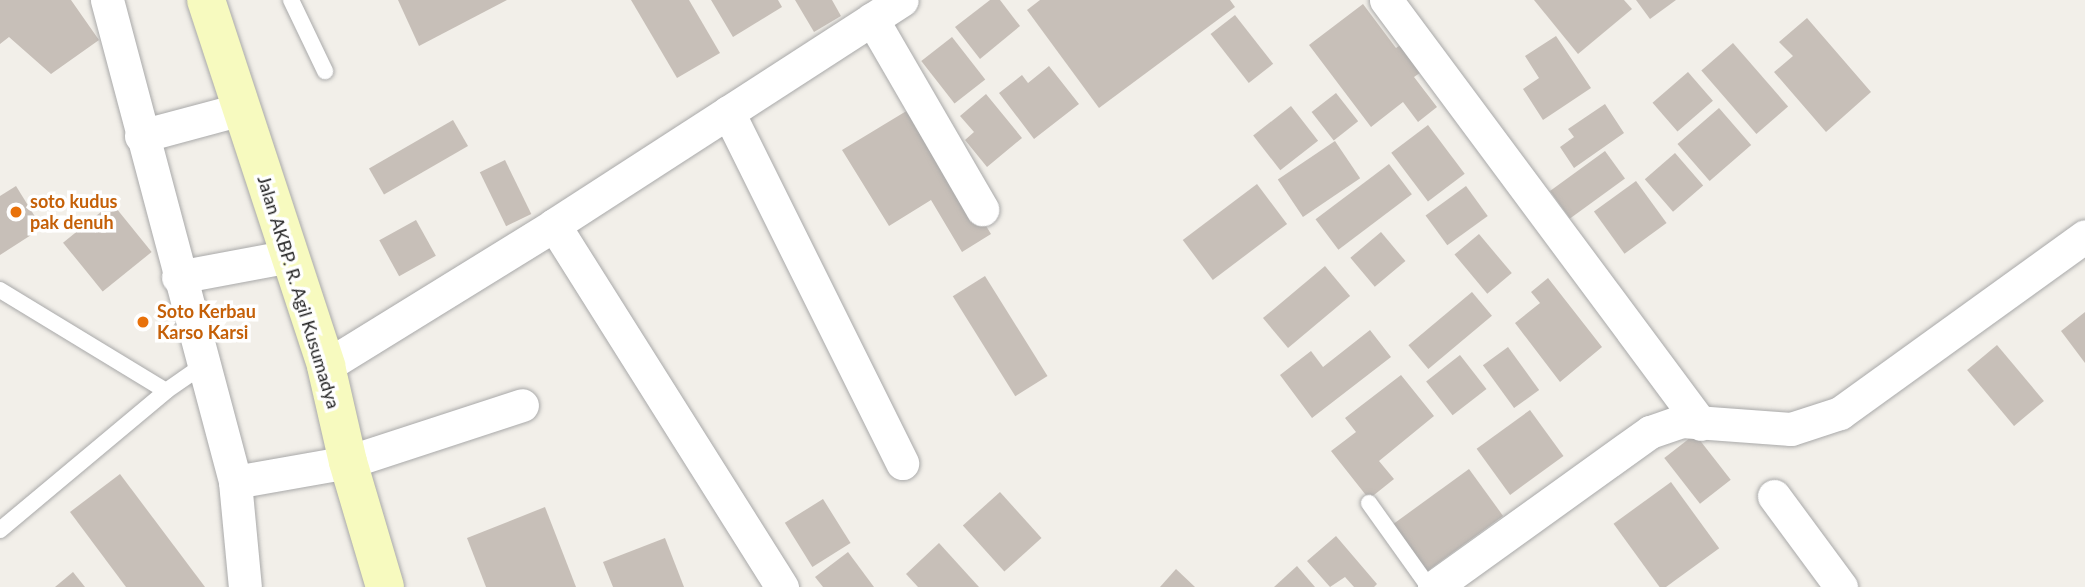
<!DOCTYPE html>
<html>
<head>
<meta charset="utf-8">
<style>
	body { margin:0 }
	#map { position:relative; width:2085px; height:587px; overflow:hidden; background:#f2efe9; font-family:Lato,sans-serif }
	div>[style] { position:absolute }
	.building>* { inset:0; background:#c7bfb8; transform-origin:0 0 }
	.roads { filter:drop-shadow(0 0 2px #a9a9a9) drop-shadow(0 0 2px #a9a9a9) }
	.service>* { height:16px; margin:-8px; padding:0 8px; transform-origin:8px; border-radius:8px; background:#fff }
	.minor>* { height:33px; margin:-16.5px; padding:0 16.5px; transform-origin:16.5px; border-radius:16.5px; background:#fff }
	.secondary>* { height:38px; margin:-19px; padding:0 19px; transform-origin:19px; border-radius:19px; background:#f7fabf }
	.dots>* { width:19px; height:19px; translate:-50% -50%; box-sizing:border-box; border:4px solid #fff; border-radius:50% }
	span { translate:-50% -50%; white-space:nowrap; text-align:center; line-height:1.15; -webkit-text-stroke:7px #fff; paint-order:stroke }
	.food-label { font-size:18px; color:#c56008; font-weight:700 }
	.left { translate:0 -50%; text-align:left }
	.street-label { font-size:18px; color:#222 }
</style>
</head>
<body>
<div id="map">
	<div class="building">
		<div style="clip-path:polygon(0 0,71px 0,99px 40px,51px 74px,9px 37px,0 44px)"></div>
		<div style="clip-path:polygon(398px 0,507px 0,419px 46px)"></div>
		<div style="clip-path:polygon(631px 0,689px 0,720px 53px,677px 78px)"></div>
		<div style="clip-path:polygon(711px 0,778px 0,782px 7px,733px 37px)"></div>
		<div style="clip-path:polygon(795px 0,832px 0,841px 16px,814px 32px)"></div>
		<div style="clip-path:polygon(990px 0,1000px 0,1020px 26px,980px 59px,955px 27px)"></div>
		<div style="clip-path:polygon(1040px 0,1230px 0,1235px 7px,1099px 108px,1027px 10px)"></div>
		<div style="clip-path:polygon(1534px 0,1624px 0,1632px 9px,1578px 54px)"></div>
		<div style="clip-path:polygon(1636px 0,1676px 0,1650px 19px)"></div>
		<div style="clip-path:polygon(1363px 4px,1396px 48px,1403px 43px,1424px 70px,1414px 77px,1437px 107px,1418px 122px,1403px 102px,1371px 127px,1309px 45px)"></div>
		<div style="left:1235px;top:15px;width:62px;height:31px;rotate:52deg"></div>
		<div style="clip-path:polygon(1807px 18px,1871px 92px,1826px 132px,1774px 72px,1793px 56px,1779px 42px)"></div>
		<div style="clip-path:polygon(1556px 36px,1591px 88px,1543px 120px,1523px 89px,1539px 78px,1525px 56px)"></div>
		<div style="left:952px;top:37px;width:54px;height:39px;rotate:52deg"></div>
		<div style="left:1733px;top:43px;width:84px;height:42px;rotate:49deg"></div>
		<div style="clip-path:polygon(1049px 66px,1079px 104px,1034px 139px,999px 93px,1022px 75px,1028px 83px)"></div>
		<div style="left:1688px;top:72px;width:38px;height:47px;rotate:49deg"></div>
		<div style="left:1336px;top:93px;width:36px;height:31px;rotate:52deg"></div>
		<div style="clip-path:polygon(986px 94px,1022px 138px,987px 167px,965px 140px,974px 132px,960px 116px)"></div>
		<div style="clip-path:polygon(1605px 104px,1624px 133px,1574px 168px,1560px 147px,1574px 137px,1568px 129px)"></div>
		<div style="left:1291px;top:106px;width:44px;height:48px;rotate:52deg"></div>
		<div style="clip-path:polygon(913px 107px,991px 234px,962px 252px,931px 200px,889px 226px,842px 150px)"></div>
		<div style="left:1719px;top:108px;width:49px;height:55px;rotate:49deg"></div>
		<div style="left:453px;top:120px;width:30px;height:97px;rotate:60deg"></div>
		<div style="left:1428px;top:125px;width:61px;height:46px;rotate:53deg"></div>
		<div style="left:1335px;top:141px;width:45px;height:69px;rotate:56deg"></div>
		<div style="left:1605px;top:151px;width:34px;height:68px;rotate:54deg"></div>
		<div style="left:1675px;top:153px;width:43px;height:40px;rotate:49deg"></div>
		<div style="left:505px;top:160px;width:60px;height:28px;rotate:64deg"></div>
		<div style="left:1389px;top:164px;width:38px;height:92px;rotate:53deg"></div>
		<div style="left:1636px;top:181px;width:52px;height:52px;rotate:54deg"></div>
		<div style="left:1257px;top:184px;width:50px;height:93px;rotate:53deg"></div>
		<div style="clip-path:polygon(16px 186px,42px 228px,0 255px,0 196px)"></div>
		<div style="left:1466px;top:186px;width:37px;height:50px;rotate:54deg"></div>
		<div style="left:112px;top:203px;width:63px;height:63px;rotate:51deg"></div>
		<div style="left:416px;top:220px;width:41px;height:42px;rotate:61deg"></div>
		<div style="left:1381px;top:232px;width:38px;height:40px;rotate:50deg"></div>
		<div style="left:1479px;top:234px;width:51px;height:32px;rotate:50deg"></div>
		<div style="left:1325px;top:266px;width:39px;height:81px;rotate:50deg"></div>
		<div style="left:985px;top:276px;width:118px;height:38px;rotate:58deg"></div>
		<div style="clip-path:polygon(1548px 278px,1602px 347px,1560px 382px,1515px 323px,1540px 303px,1531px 292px)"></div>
		<div style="left:1472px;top:292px;width:31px;height:83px;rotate:50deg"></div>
		<div style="clip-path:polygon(2085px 312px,2085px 363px,2061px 331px)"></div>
		<div style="clip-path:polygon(1370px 330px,1391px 357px,1312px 418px,1280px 375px,1311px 351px,1323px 367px)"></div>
		<div style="left:1997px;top:345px;width:73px;height:39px;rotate:50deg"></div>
		<div style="left:1508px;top:347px;width:53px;height:31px;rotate:54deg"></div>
		<div style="left:1460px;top:355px;width:43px;height:43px;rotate:52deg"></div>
		<div style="clip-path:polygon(1401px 375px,1434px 416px,1379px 461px,1394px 479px,1369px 499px,1331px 451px,1356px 432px,1345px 418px)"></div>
		<div style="left:1530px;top:410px;width:57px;height:66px;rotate:54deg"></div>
		<div style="left:1695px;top:434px;width:58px;height:39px;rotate:52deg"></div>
		<div style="left:1469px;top:469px;width:58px;height:97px;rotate:54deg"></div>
		<div style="clip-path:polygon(120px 474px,205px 587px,126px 587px,70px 512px)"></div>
		<div style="left:1671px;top:482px;width:82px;height:71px;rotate:54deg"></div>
		<div style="left:1000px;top:492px;width:62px;height:50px;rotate:48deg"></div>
		<div style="left:823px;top:499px;width:52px;height:45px;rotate:58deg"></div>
		<div style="clip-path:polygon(545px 507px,576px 587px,486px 587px,467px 538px)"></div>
		<div style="clip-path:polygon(1336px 536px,1377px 584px,1374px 587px,1354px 587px,1345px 577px,1330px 587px,1307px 561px)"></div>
		<div style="clip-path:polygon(665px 538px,684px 587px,613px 587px,603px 562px)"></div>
		<div style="clip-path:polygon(939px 543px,979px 587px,918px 587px,906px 574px)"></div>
		<div style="clip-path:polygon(848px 552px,874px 587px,823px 587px,815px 577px)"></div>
		<div style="clip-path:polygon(1297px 566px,1315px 587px,1274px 587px)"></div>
		<div style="clip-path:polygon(1176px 569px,1195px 587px,1160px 587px)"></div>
		<div style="clip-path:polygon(73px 572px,85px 587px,55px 587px)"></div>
	</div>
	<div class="roads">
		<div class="service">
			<div style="left:291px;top:0;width:79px;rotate:64.4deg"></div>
			<div style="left:0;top:290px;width:194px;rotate:31.3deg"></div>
			<div style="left:166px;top:391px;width:44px;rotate:-34.8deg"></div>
			<div style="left:1369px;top:503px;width:103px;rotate:54.5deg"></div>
			<div style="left:0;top:530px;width:217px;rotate:-39.9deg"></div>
		</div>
		<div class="minor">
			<div style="left:107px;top:0;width:499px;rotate:75.1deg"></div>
			<div style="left:235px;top:482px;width:105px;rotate:84.6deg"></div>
			<div style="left:1386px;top:0;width:528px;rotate:53.39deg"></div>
			<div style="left:872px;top:19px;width:220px;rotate:59.9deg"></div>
			<div style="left:728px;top:112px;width:392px;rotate:63.6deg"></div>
			<div style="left:141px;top:136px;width:105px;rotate:-15deg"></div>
			<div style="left:554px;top:225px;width:428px;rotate:57.8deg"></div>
			<div style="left:178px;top:277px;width:114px;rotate:-10.6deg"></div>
			<div style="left:326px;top:366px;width:268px;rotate:-31.7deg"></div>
			<div style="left:554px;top:225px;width:414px;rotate:-32.9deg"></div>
			<div style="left:235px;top:482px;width:115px;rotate:-10deg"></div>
			<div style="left:348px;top:462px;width:183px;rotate:-18.1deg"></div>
			<div style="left:1774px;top:496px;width:113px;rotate:53.6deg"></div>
			<div style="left:1434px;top:587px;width:266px;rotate:-35.7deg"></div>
			<div style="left:1650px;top:432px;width:34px;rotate:-19deg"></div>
			<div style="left:1682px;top:421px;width:109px;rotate:4.2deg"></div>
			<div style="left:1791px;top:429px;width:52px;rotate:-18.1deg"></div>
			<div style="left:1840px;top:413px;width:302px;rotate:-35.8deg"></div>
		</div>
		<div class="secondary">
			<div style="left:206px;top:0;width:385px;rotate:71.8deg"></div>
			<div style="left:326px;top:366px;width:98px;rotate:77.1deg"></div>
			<div style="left:348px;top:462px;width:130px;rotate:73.5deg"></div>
		</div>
	</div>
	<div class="dots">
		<div style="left:16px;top:212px;background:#e8710a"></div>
		<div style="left:143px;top:322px;background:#e8710a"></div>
	</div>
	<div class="food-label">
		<span class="left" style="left:30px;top:212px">soto kudus<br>pak denuh</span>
		<span class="left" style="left:157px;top:322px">Soto Kerbau<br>Karso Karsi</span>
	</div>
	<div class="street-label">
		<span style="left:299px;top:292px;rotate:73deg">Jalan AKBP. R. Agil Kusumadya</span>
	</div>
</div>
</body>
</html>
